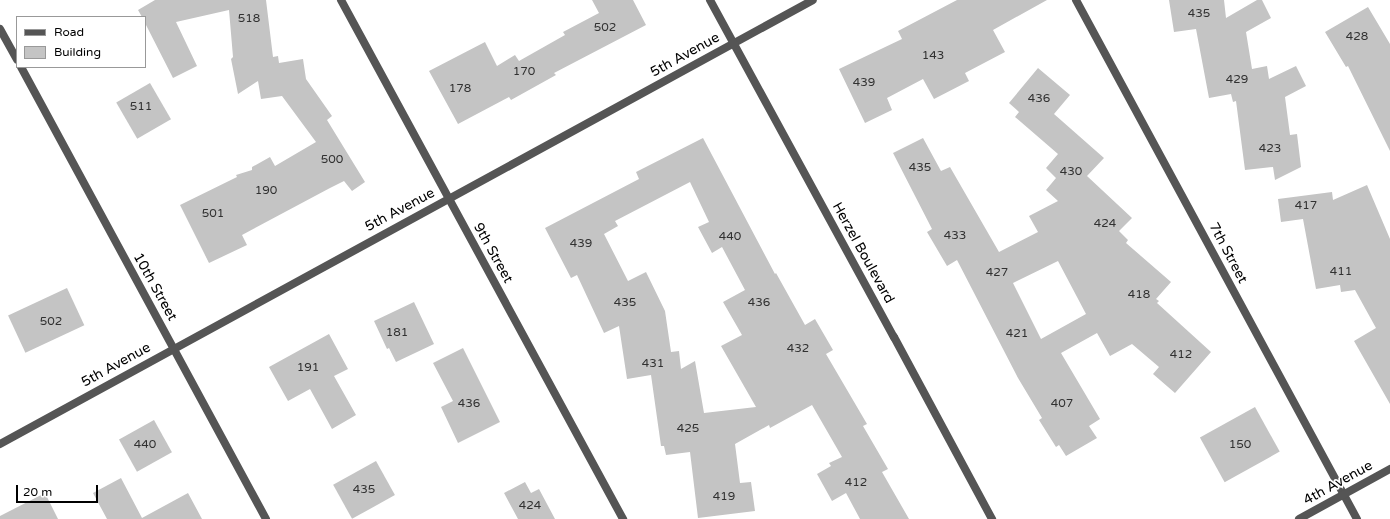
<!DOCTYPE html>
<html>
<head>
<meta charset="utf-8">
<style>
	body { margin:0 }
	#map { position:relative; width:1390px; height:519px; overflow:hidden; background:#fff; font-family:"Varela Round",sans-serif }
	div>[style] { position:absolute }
	.building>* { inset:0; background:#c4c4c4; transform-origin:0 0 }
	.minor>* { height:8px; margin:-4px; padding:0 4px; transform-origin:4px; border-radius:4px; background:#555 }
	.tertiary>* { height:8px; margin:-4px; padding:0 4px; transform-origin:4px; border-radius:4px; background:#555 }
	span { translate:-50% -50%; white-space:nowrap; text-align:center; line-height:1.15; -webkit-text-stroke:3.5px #fff; paint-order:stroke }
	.number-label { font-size:12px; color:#313131 }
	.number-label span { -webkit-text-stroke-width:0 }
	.street-label { font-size:14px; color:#000 }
	.legend { position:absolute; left:16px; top:16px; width:130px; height:52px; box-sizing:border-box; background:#fff; border:1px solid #999; margin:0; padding:5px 7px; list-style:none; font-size:12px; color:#000 }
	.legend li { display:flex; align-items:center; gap:8px; height:20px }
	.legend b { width:20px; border:1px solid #999 }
	.scale { position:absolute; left:16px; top:485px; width:82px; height:18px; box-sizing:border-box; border:2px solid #000; border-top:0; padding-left:5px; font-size:12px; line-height:14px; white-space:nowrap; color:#000; -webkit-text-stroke:3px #fff; paint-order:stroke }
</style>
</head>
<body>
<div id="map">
	<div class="building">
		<div style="clip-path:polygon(155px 0,266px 0,273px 57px,278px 56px,279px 63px,303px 59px,306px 79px,332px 116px,327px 120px,365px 182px,352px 191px,344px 181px,330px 188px,242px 235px,247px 245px,209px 263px,180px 205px,237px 177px,236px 175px,252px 170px,252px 167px,270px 157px,275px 166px,316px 142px,282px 96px,261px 99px,258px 81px,238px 94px,231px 59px,233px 57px,229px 10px,176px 22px,197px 66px,173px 78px,145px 23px,145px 17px,142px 17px,138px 10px)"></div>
		<div style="clip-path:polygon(592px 0,633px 0,646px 25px,554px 73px,556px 75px,511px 100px,509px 97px,458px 124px,429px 71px,485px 42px,497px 66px,515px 55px,519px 61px,565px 35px,563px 32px,599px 13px)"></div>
		<div style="clip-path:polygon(957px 0,1047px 0,993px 30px,1005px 52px,965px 73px,969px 81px,934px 99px,923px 79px,887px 98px,892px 110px,865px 123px,839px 69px,902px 39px,898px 31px)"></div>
		<div style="clip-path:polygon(1169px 0,1224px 0,1226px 18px,1257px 0,1262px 0,1271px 18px,1246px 32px,1252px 69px,1267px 66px,1269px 79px,1296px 66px,1306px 86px,1285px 97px,1290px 135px,1297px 134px,1301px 167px,1275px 180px,1273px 167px,1245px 170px,1236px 101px,1233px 102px,1231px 94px,1209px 98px,1196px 29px,1174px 32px)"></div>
		<div style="clip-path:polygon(1368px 7px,1390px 44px,1390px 151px,1348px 66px,1346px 67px,1325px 32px)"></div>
		<div style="clip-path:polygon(evenodd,1038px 68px,1070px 95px,1054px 114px,1104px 158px,1087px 176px,1132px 218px,1119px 231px,1128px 240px,1126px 243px,1171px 282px,1156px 299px,1159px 301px,1157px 303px,1211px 352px,1175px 393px,1153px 374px,1159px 367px,1132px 344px,1110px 356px,1097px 333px,1061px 353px,1100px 419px,1089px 426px,1097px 438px,1066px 456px,1059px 445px,1056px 447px,1039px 420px,1042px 418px,1018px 378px,957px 260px,947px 266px,927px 232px,932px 229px,893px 153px,923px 138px,941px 171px,950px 167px,999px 252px,1038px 232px,1029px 216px,1058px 201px,1046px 190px,1056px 178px,1046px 168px,1058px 154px,1015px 117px,1019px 112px,1009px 103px,1038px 68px,1058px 261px,1086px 314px,1041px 339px,1013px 283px,1058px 261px)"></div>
		<div style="left:150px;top:83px;width:42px;height:39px;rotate:60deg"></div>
		<div style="clip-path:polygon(evenodd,703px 138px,775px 274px,776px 273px,805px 325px,815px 319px,833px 350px,826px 354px,867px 424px,863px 426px,888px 469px,882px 472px,909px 519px,860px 519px,846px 493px,832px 501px,817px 474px,831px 466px,829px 463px,842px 457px,812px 405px,770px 428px,769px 425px,735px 444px,740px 483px,751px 482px,755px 511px,698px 518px,690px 452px,666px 455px,664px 446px,661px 446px,651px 375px,627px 379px,619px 326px,604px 333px,577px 275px,571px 278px,545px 228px,639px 179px,636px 172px,703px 138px,690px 182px,709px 222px,698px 227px,712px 253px,722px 247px,745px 290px,723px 302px,742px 335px,721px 346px,756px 407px,704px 413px,695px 361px,681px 369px,679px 351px,671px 352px,665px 311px,646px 272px,628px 281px,604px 234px,618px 226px,615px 221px,690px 182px)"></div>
		<div style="clip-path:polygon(1367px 185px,1390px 239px,1390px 404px,1354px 341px,1376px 328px,1355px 290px,1341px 292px,1340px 285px,1316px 289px,1303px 219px,1281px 222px,1278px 199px,1332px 192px,1333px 200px)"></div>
		<div style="left:67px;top:288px;width:41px;height:65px;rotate:65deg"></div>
		<div style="clip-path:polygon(414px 302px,434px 344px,396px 362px,389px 348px,387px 349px,374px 321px)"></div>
		<div style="clip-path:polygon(329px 334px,348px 369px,334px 376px,356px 415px,332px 429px,310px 389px,288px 401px,269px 367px)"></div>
		<div style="clip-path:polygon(463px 348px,500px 422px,458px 443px,441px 407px,453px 401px,433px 363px)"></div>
		<div style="left:1255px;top:407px;width:51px;height:63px;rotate:61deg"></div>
		<div style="left:154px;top:420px;width:37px;height:40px;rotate:61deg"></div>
		<div style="left:376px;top:461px;width:39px;height:49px;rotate:61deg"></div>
		<div style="clip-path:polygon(121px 478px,142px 518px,188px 493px,202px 519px,107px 519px,93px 493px)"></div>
		<div style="clip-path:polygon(525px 482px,531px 493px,539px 489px,555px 519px,518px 519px,504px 493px)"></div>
		<div style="clip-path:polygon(45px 493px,58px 519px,0 519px,0 516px)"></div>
	</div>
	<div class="minor">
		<div style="left:341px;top:0;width:591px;rotate:61.48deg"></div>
		<div style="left:1076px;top:0;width:590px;rotate:61.57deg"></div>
		<div style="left:0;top:29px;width:35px;rotate:61deg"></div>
		<div style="left:21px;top:67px;width:514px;rotate:61.54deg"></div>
		<div style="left:0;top:444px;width:926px;rotate:-28.64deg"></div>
		<div style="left:1299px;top:519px;width:104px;rotate:-28.8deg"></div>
	</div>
	<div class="tertiary">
		<div style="left:710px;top:0;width:384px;rotate:61.4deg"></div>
		<div style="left:894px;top:337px;width:207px;rotate:61.7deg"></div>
	</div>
	<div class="number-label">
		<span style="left:1199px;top:14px">435</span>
		<span style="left:249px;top:19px">518</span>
		<span style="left:605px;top:28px">502</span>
		<span style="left:1357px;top:37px">428</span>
		<span style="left:933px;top:56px">143</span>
		<span style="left:524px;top:72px">170</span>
		<span style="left:1237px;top:80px">429</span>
		<span style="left:864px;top:83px">439</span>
		<span style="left:460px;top:89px">178</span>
		<span style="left:1039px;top:99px">436</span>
		<span style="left:141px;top:107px">511</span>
		<span style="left:1270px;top:149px">423</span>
		<span style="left:332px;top:160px">500</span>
		<span style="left:920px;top:168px">435</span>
		<span style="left:1071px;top:172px">430</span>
		<span style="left:266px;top:191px">190</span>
		<span style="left:1306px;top:206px">417</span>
		<span style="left:213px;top:214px">501</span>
		<span style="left:1105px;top:224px">424</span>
		<span style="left:955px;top:236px">433</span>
		<span style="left:730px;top:237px">440</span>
		<span style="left:581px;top:244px">439</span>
		<span style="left:1341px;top:272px">411</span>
		<span style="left:997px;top:273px">427</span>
		<span style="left:1139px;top:295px">418</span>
		<span style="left:625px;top:303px">435</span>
		<span style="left:759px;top:303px">436</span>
		<span style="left:51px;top:322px">502</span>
		<span style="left:397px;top:333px">181</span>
		<span style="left:1017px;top:334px">421</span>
		<span style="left:798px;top:349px">432</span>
		<span style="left:1181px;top:355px">412</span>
		<span style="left:653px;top:364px">431</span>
		<span style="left:308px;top:368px">191</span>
		<span style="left:469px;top:404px">436</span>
		<span style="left:1062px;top:404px">407</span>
		<span style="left:688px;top:429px">425</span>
		<span style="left:145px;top:445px">440</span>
		<span style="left:1240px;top:445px">150</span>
		<span style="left:856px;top:483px">412</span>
		<span style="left:364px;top:490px">435</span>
		<span style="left:724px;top:497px">419</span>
		<span style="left:530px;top:506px">424</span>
	</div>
	<div class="street-label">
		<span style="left:685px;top:55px;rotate:-29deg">5th Avenue</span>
		<span style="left:400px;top:210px;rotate:-28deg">5th Avenue</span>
		<span style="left:493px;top:253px;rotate:61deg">9th Street</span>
		<span style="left:863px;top:253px;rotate:61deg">Herzel Boulevard</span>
		<span style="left:1228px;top:253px;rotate:62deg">7th Street</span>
		<span style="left:155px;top:287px;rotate:61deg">10th Street</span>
		<span style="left:116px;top:365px;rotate:-29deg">5th Avenue</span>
		<span style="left:1338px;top:483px;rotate:-29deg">4th Avenue</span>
	</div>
	<ul class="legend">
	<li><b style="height:5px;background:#555"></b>Road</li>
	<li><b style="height:11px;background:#c4c4c4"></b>Building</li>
	</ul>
	<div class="scale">20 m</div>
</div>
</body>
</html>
